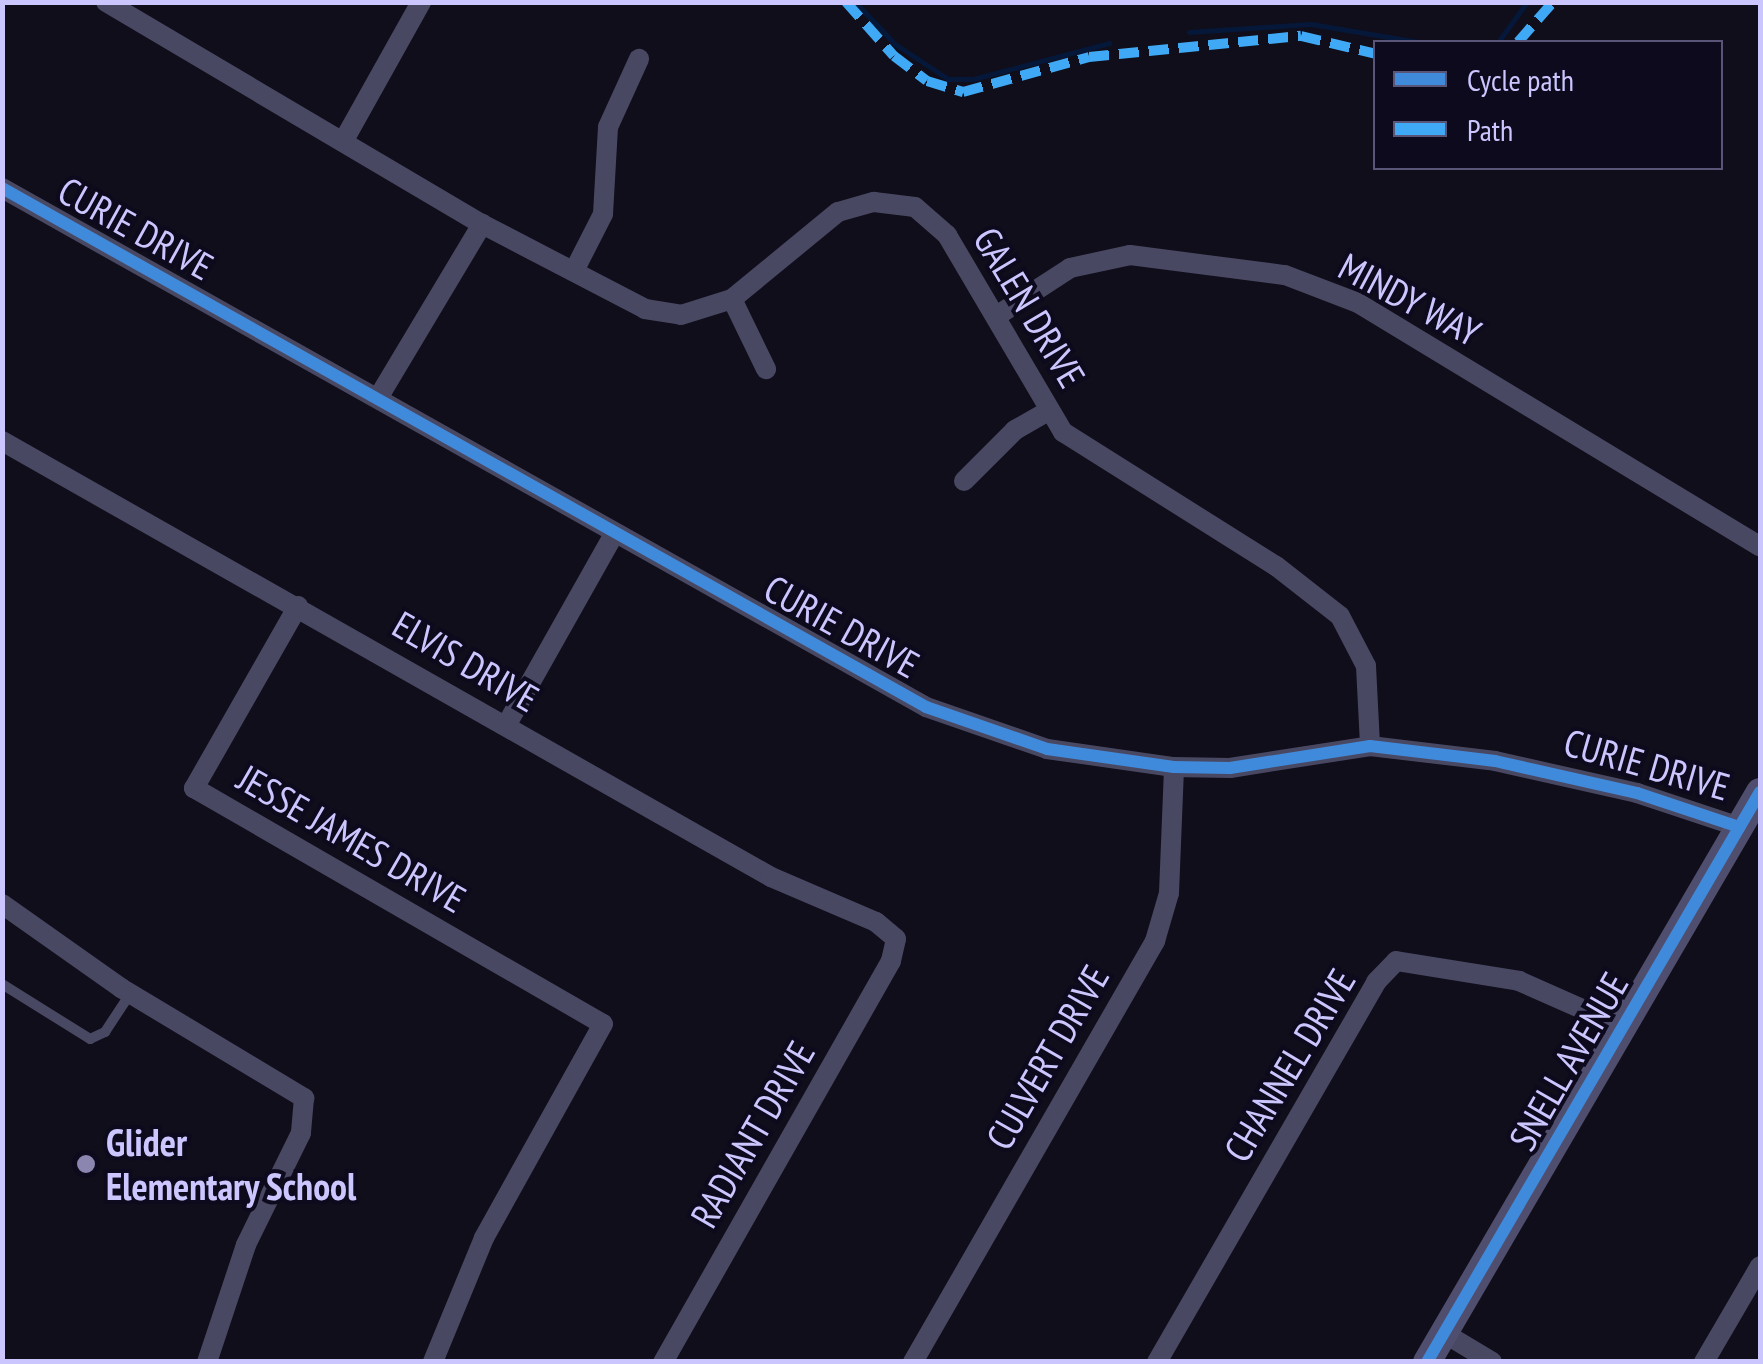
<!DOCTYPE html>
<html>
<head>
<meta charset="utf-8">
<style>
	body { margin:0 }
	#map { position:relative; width:1763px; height:1364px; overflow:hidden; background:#100e1a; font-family:"PT Sans Narrow",sans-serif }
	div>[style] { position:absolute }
	.stream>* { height:5px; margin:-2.5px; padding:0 2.5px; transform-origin:2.5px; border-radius:2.5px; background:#05183a }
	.lane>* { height:10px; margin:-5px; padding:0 5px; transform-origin:5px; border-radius:5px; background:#494863 }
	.street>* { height:20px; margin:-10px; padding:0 10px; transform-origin:10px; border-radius:10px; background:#494863 }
	.secondary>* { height:28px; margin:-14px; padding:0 14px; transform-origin:14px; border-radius:14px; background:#4f4e6e }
	.quiet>* { height:10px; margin-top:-5px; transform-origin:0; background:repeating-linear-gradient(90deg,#3fa9f5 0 20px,transparent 0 30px) }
	.cycleway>* { height:12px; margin:-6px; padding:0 6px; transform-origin:6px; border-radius:6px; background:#408adc }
	.dots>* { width:28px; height:28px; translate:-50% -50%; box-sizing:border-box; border:5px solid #0d0a1e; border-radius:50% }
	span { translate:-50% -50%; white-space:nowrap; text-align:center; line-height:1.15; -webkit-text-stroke:8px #0d0a1e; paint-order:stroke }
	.street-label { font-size:38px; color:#ccc6ff }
	.poi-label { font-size:38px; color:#ccc6ff; font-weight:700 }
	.left { translate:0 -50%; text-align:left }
	.frame { position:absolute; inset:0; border:5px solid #ccc6ff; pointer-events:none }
	.legend { position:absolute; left:1373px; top:40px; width:350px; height:130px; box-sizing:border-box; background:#0d0a1e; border:2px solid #595578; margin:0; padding:12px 18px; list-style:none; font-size:30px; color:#ccc6ff }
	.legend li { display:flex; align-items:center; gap:20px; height:50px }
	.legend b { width:50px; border:2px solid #595578 }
</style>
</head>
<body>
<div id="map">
	<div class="stream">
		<div style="left:855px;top:2px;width:58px;rotate:46.4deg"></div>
		<div style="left:895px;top:44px;width:64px;rotate:33.4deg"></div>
		<div style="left:948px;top:79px;width:25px"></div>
		<div style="left:973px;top:79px;width:141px;rotate:-14.8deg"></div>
		<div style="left:1189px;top:32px;width:122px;rotate:-3.8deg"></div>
		<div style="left:1311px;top:24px;width:109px;rotate:9.5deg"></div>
		<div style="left:1498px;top:42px;width:49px;rotate:-54.1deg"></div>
	</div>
	<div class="lane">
		<div style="left:2px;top:984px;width:104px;rotate:32deg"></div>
		<div style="left:90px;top:1039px;width:17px;rotate:-25deg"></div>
		<div style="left:105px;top:1032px;width:45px;rotate:-56.7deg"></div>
	</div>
	<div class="street">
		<div style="left:106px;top:2px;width:437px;rotate:30.6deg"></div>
		<div style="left:482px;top:224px;width:184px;rotate:27.5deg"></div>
		<div style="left:645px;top:309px;width:36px;rotate:9deg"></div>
		<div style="left:681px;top:315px;width:53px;rotate:-17.4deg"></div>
		<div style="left:732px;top:299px;width:137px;rotate:-39.4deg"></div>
		<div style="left:838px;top:212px;width:37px;rotate:-16deg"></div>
		<div style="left:874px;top:202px;width:41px;rotate:7deg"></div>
		<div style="left:915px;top:207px;width:43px;rotate:41.2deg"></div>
		<div style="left:947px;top:235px;width:229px;rotate:59.5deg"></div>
		<div style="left:1063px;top:432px;width:252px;rotate:32.2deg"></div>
		<div style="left:1276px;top:566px;width:81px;rotate:38deg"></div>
		<div style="left:1340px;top:616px;width:56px;rotate:62.5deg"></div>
		<div style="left:1366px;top:666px;width:80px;rotate:87.1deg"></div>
		<div style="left:344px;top:140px;width:158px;rotate:-60.8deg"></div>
		<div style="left:2px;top:188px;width:1060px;rotate:29.32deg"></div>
		<div style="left:926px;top:707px;width:128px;rotate:19.1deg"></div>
		<div style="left:1047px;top:749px;width:128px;rotate:8.1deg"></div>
		<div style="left:1174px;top:767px;width:56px;rotate:1deg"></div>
		<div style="left:1230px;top:768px;width:142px;rotate:-8.9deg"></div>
		<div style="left:1370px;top:746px;width:126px;rotate:6.8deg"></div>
		<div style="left:1495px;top:761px;width:146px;rotate:12.7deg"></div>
		<div style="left:1637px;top:793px;width:108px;rotate:18.4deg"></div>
		<div style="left:574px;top:271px;width:64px;rotate:-63deg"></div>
		<div style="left:603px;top:214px;width:87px;rotate:-86.7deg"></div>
		<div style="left:608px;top:127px;width:75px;rotate:-65.5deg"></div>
		<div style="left:732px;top:299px;width:78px;rotate:64.1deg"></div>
		<div style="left:998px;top:315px;width:86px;rotate:-33.1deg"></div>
		<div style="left:1070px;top:268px;width:61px;rotate:-12.2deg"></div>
		<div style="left:1130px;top:255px;width:156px;rotate:7.4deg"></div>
		<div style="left:1285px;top:275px;width:78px;rotate:21deg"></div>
		<div style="left:1358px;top:303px;width:470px;rotate:31.2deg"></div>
		<div style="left:378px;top:398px;width:203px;rotate:-59.1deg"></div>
		<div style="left:2px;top:441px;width:884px;rotate:29.55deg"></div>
		<div style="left:771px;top:877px;width:114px;rotate:23.2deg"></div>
		<div style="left:876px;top:922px;width:26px;rotate:40deg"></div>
		<div style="left:896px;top:939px;width:23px;rotate:103deg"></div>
		<div style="left:891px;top:961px;width:461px;rotate:119.6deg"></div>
		<div style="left:964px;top:481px;width:72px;rotate:-45deg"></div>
		<div style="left:1015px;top:430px;width:40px;rotate:-29.7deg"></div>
		<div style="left:298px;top:606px;width:210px;rotate:119.7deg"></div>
		<div style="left:194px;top:788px;width:472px;rotate:30deg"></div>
		<div style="left:603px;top:1024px;width:245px;rotate:119.1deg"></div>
		<div style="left:484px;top:1238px;width:134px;rotate:112.4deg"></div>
		<div style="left:507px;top:724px;width:218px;rotate:-60.6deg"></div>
		<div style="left:2px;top:904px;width:146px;rotate:35.2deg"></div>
		<div style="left:121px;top:988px;width:214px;rotate:31deg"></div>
		<div style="left:304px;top:1098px;width:35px;rotate:95deg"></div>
		<div style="left:301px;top:1133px;width:125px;rotate:116.2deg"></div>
		<div style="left:246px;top:1245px;width:123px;rotate:108.4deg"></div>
		<div style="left:1444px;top:1333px;width:56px;rotate:31.1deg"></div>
		<div style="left:913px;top:1362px;width:486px;rotate:-60.1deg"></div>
		<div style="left:1155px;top:941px;width:50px;rotate:-73.7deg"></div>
		<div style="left:1169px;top:893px;width:126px;rotate:-87.7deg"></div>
		<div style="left:1157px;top:1362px;width:439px;rotate:-60deg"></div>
		<div style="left:1376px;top:982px;width:29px;rotate:-46deg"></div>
		<div style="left:1396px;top:961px;width:125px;rotate:9.2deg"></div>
		<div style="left:1519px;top:981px;width:114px;rotate:23.9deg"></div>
		<div style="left:1704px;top:1362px;width:111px;rotate:-59.7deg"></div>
	</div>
	<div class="secondary">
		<div style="left:1427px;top:1362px;width:660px;rotate:-59.71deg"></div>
	</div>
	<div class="quiet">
		<div style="left:846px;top:2px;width:72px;rotate:48.4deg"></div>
		<div style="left:894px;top:56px;width:41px;rotate:37.1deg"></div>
		<div style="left:927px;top:81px;width:38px;rotate:17deg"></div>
		<div style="left:963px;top:92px;width:131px;rotate:-15.5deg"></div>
		<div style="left:1089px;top:57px;width:213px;rotate:-5.7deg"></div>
		<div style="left:1301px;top:36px;width:77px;rotate:13.5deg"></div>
		<div style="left:1518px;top:42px;width:53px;rotate:-48.8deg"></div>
	</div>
	<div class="cycleway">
		<div style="left:2px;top:188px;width:1060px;rotate:29.32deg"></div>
		<div style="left:926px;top:707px;width:128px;rotate:19.1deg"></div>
		<div style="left:1047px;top:749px;width:128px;rotate:8.1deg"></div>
		<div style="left:1174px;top:767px;width:56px;rotate:1deg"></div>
		<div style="left:1230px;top:768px;width:142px;rotate:-8.9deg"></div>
		<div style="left:1370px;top:746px;width:126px;rotate:6.8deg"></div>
		<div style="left:1495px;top:761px;width:146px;rotate:12.7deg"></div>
		<div style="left:1637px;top:793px;width:108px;rotate:18.4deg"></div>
		<div style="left:1427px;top:1362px;width:660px;rotate:-59.71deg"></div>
	</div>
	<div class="dots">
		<div style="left:86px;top:1164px;background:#8a86af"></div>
	</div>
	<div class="street-label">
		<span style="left:136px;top:228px;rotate:29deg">CURIE DRIVE</span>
		<span style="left:1410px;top:299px;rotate:28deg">MINDY WAY</span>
		<span style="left:1030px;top:307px;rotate:59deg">GALEN DRIVE</span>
		<span style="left:842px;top:626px;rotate:29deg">CURIE DRIVE</span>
		<span style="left:466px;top:661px;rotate:30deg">ELVIS DRIVE</span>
		<span style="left:1647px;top:764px;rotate:16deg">CURIE DRIVE</span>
		<span style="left:352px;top:838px;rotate:30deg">JESSE JAMES DRIVE</span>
		<span style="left:1047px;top:1057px;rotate:-60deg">CULVERT DRIVE</span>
		<span style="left:1568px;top:1061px;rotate:-60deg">SNELL AVENUE</span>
		<span style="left:1289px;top:1065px;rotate:-59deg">CHANNEL DRIVE</span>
		<span style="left:752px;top:1134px;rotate:-60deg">RADIANT DRIVE</span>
	</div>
	<div class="poi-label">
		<span class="left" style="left:106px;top:1164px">Glider<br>Elementary School</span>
	</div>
	<div class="frame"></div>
	<ul class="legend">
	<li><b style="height:12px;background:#408adc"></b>Cycle path</li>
	<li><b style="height:12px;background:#3fa9f5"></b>Path</li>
	</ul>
</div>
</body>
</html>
